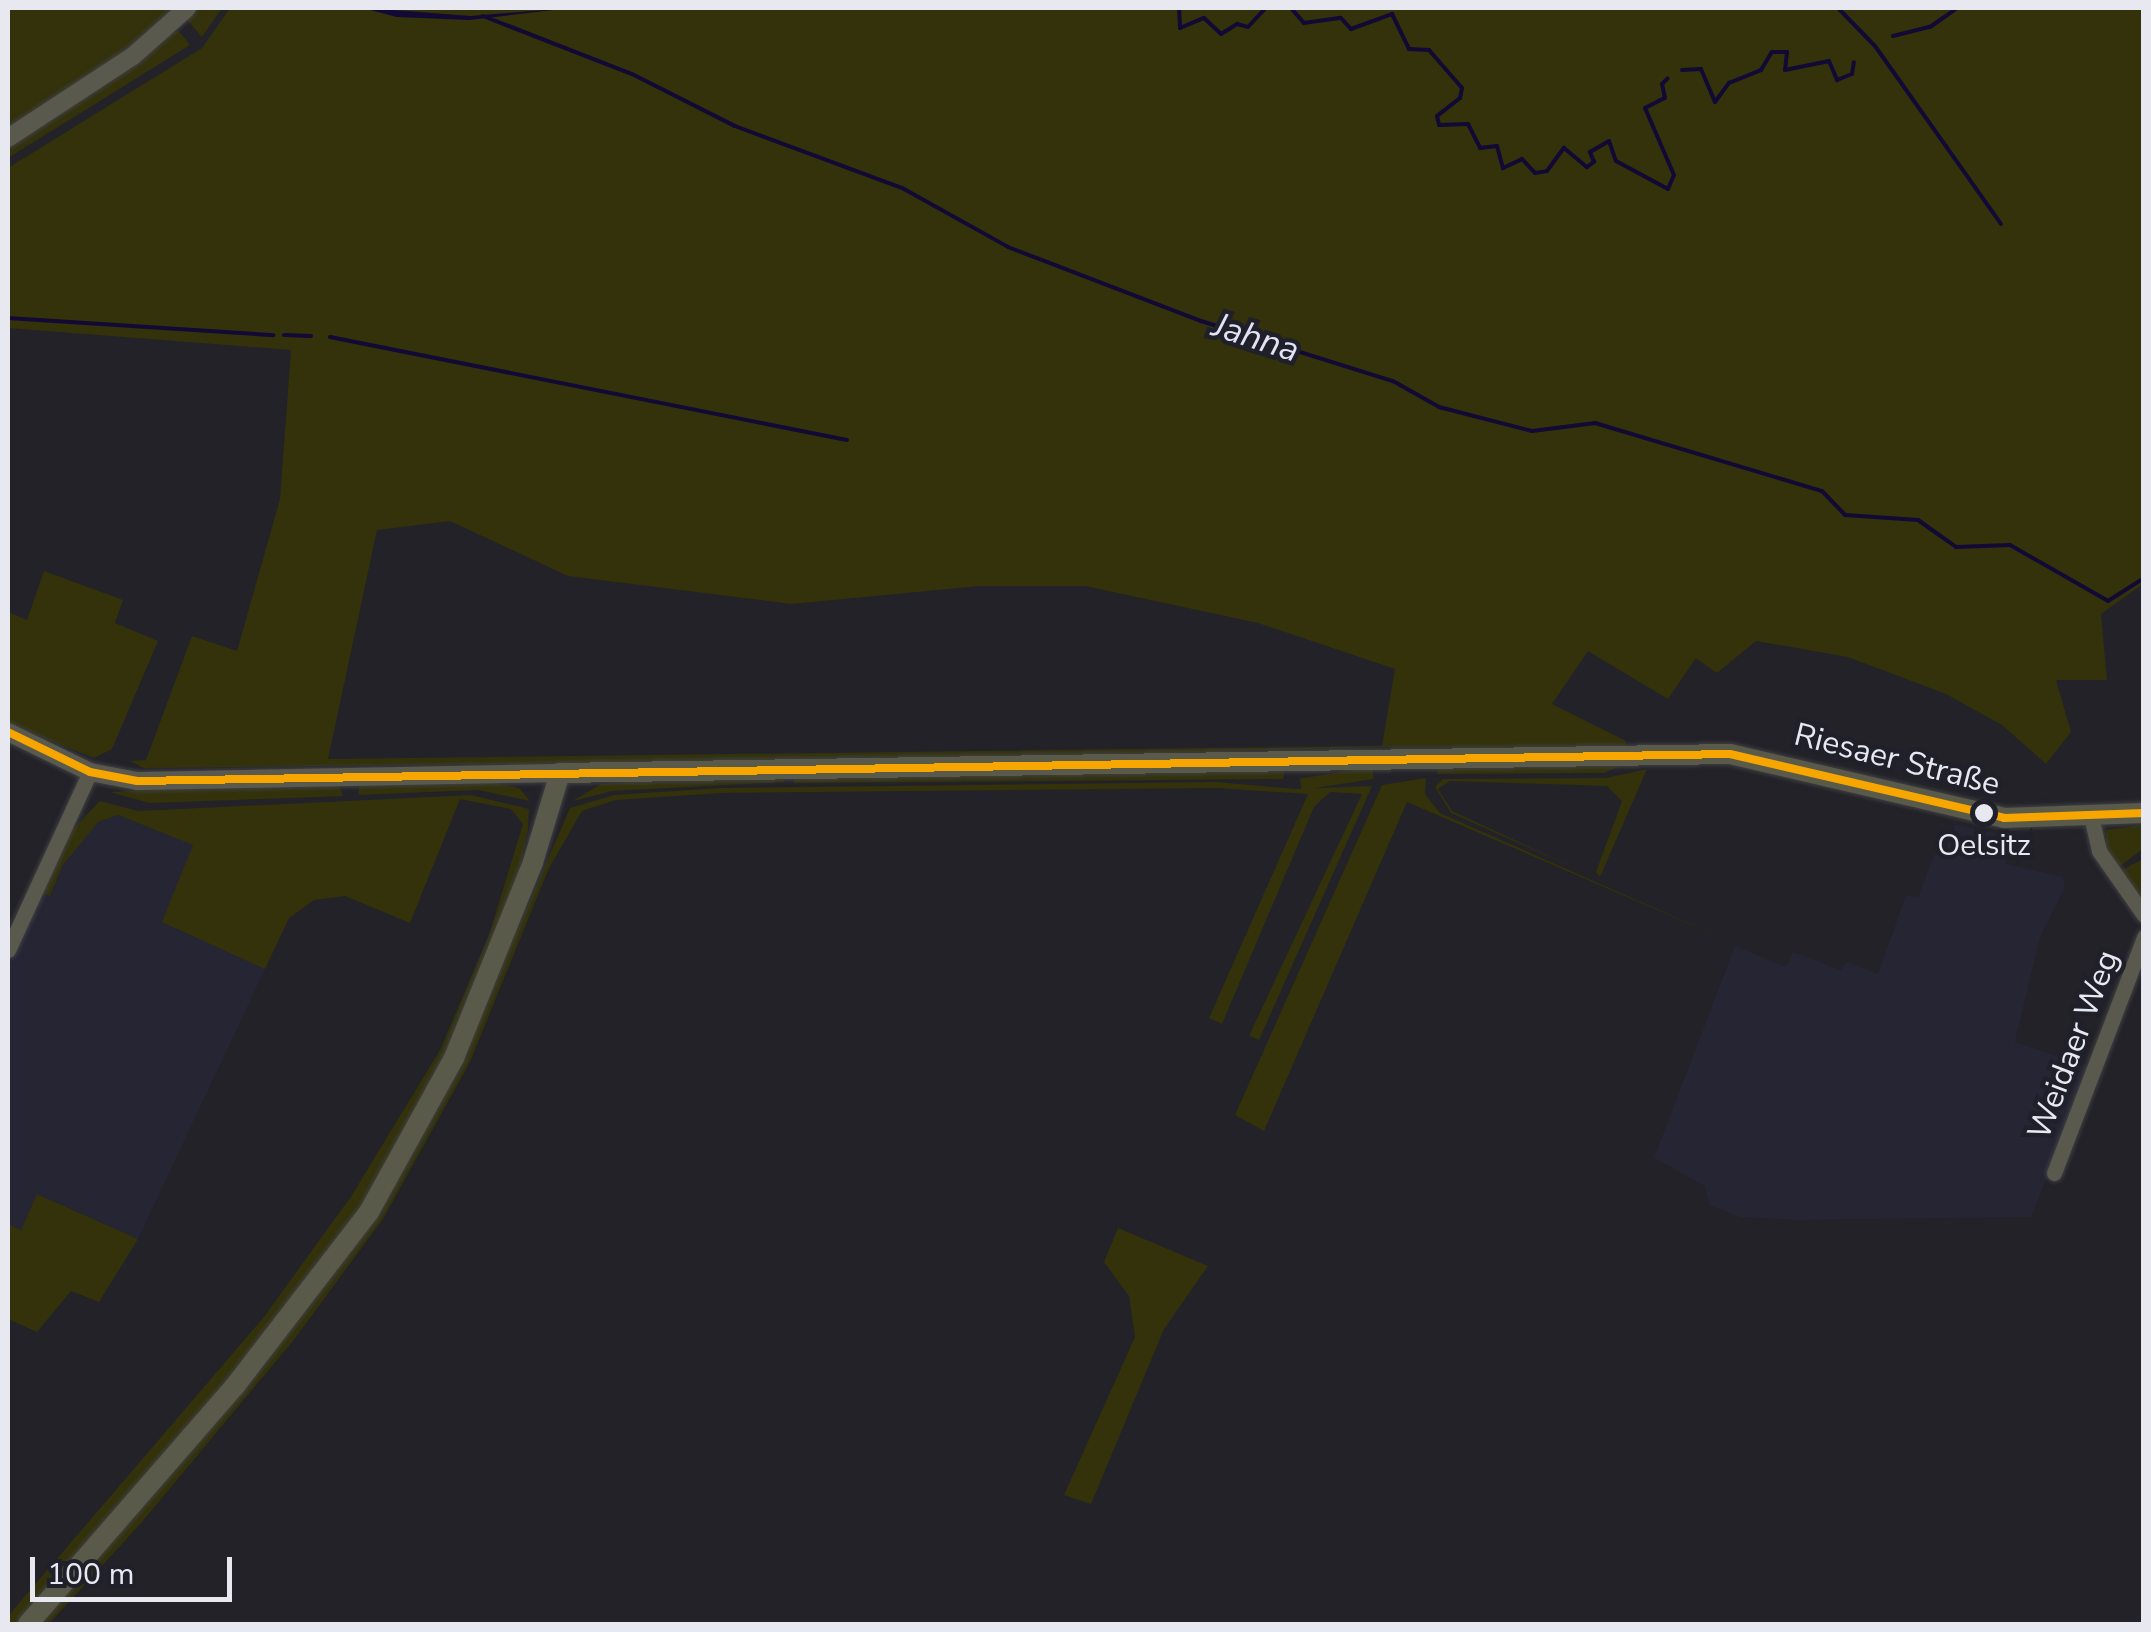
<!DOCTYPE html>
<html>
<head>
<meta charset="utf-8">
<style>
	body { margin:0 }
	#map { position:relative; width:2151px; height:1632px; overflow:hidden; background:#222228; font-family:"Nunito Sans",sans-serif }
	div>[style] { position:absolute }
	.built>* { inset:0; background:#252534 }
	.green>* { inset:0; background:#33320b; transform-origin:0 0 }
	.water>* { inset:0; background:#120935 }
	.stream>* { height:4px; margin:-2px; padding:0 2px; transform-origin:2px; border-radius:2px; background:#120935 }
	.roads { filter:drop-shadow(0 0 2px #3f3f43) drop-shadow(0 0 2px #3f3f43) }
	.minor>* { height:15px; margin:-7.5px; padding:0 7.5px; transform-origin:7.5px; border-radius:7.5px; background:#5a594e }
	.tertiary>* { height:18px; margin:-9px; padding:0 9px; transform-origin:9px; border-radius:9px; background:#5a594e }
	.secondary>* { height:20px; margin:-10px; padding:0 10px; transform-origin:10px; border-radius:10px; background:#5a5a4b }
	.bus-1>* { height:8px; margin:-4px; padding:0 4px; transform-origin:4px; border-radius:4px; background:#f7a600 }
	.dots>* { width:28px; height:28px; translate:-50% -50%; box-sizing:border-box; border:5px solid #20202a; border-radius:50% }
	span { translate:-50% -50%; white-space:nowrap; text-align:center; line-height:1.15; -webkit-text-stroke:9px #20202a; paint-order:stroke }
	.bus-label { font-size:30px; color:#e8e9f0 }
	.street-label { font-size:32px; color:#e8e9f0 }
	.water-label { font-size:35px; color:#e2e3f4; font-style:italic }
	.frame { position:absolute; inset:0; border:10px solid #e8e9f0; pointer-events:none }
	.scale { position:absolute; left:30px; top:1557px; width:202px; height:45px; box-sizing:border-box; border:5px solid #e8e9f0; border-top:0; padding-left:12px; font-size:30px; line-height:35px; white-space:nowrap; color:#e8e9f0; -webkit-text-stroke:8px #20202a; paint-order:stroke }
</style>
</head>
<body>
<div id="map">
	<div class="built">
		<div style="clip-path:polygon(83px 814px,118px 815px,194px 845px,163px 922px,265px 969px,138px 1239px,38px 1194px,21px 1230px,8px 1224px,8px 966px)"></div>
		<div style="clip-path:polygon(1955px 824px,2008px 836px,2006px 864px,2063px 877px,2065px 887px,2040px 937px,2015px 1042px,2091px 1068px,2031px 1217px,1798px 1220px,1740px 1217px,1709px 1205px,1705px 1186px,1654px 1158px,1735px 946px,1786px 967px,1793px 952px,1841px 970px,1846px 962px,1878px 974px,1906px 895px,1918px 897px,1934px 855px,1944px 857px)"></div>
	</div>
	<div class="green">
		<div style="clip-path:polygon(8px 8px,180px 8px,129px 52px,8px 130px)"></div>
		<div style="clip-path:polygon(194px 8px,222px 8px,202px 37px,185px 18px)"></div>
		<div style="clip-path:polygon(evenodd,230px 8px,363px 8px,397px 17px,469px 16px,374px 8px,2143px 8px,2143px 584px,2101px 614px,2107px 680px,2056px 680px,2071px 732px,2046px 764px,2002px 725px,1946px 694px,1848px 657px,1756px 641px,1717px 673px,1696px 658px,1668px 699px,1588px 651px,1552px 704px,1626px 741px,1625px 749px,1382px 747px,896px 760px,144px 768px,130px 761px,146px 760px,192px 636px,237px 651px,280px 499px,291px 350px,8px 328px,8px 168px,202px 48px,230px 8px,450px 521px,568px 576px,791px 604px,980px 586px,1085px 586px,1258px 623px,1395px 669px,1382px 746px,328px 759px,377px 530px,450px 521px)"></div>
		<div style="clip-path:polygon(178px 30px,190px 45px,8px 158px,8px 146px)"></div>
		<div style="clip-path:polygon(44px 571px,123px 600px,115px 623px,158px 641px,112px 749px,94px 758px,8px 724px,8px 612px,27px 620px)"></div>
		<div style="clip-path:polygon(1623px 765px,1604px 773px,1437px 774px,1439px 767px)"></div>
		<div style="left:1372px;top:767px;width:12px;height:73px;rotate:81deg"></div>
		<div style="clip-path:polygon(1285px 769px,1283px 779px,794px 783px,794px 775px)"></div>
		<div style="clip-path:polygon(1647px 769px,1600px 877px,1596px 872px,1622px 801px,1607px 786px,1450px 781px,1438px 789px,1452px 811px,1592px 876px,1451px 813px,1435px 787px,1443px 779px,1606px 778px)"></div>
		<div style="clip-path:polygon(784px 774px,784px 782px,612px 791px,573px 801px,601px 784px)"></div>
		<div style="clip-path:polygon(1426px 778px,1425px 794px,1440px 813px,1736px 944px,1407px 802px,1264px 1131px,1235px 1115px,1379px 792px,1382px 785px)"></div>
		<div style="clip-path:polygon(337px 781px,343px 796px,150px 803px,109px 792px)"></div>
		<div style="clip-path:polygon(485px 781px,519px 788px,530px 801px,478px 790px,358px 795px,360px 784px)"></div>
		<div style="clip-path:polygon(1216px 782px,1295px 789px,1372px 786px,1259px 1040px,1249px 1036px,1362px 794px,1330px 792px,1314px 807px,1222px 1024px,1209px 1018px,1308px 794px,1217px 788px,721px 793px,616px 800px,582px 811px,549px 868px,470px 1062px,383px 1219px,293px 1341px,142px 1522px,49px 1624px,38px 1624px,244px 1387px,462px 1058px,570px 808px,614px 795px,721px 788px)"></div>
		<div style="clip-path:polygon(471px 795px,529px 809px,528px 830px,519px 871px,448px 1053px,362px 1207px,272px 1330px,19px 1624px,8px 1624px,8px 1616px,264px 1317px,352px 1195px,440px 1050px,489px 935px,523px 824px,511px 809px,460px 799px,410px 923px,345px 896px,314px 900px,289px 918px,265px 969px,162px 922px,193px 845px,118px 815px,98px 822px,63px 865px,50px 896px,40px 892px,69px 833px,100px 801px,138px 811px)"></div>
		<div style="clip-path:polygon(2143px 825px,2143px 849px,2116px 869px,2106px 852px,2106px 830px)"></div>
		<div style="clip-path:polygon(2143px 859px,2143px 899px,2140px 900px,2118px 872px)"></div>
		<div style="clip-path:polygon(37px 1194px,138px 1239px,99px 1302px,71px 1291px,37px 1332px,8px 1319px,8px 1224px,21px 1230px)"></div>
		<div style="clip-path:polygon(1118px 1228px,1208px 1266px,1164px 1329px,1091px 1504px,1064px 1495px,1135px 1337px,1129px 1296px,1104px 1262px)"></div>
	</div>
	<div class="water">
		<div style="clip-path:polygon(363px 8px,470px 16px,570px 8px,469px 20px,397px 17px)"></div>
	</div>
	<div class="stream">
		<div style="left:1179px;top:8px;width:20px;rotate:87deg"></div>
		<div style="left:1180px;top:28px;width:26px;rotate:-23deg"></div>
		<div style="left:1204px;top:18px;width:23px;rotate:43deg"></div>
		<div style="left:1221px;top:34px;width:19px;rotate:-32deg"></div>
		<div style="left:1237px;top:24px;width:11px;rotate:15deg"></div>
		<div style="left:1248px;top:27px;width:26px;rotate:-47deg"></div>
		<div style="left:1291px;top:8px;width:20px;rotate:49deg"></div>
		<div style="left:1304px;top:23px;width:37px;rotate:-8deg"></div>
		<div style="left:1341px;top:18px;width:15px;rotate:48deg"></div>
		<div style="left:1351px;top:29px;width:44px;rotate:-20.1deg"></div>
		<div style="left:1392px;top:14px;width:39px;rotate:64deg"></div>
		<div style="left:1409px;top:49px;width:20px;rotate:3deg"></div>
		<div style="left:1429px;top:50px;width:50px;rotate:49deg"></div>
		<div style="left:1462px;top:88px;width:10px;rotate:101deg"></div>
		<div style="left:1460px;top:98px;width:29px;rotate:142deg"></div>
		<div style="left:1437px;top:116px;width:9px;rotate:77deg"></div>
		<div style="left:1439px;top:125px;width:29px;rotate:-2deg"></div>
		<div style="left:1468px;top:124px;width:27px;rotate:63deg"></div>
		<div style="left:1480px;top:148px;width:17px;rotate:-7deg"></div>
		<div style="left:1497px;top:146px;width:23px;rotate:75deg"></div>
		<div style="left:1503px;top:168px;width:21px;rotate:-25deg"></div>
		<div style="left:1522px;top:159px;width:19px;rotate:47deg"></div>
		<div style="left:1535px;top:173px;width:12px;rotate:-9deg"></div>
		<div style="left:1547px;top:171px;width:29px;rotate:-54deg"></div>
		<div style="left:1564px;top:148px;width:30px;rotate:40deg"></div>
		<div style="left:1587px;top:167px;width:9px;rotate:-36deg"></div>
		<div style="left:1594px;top:162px;width:11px;rotate:-112deg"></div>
		<div style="left:1590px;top:152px;width:22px;rotate:-30deg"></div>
		<div style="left:1609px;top:141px;width:21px;rotate:71deg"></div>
		<div style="left:1616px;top:161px;width:59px;rotate:28.3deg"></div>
		<div style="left:1668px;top:189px;width:15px;rotate:-67deg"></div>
		<div style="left:1674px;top:175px;width:73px;rotate:-113.4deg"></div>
		<div style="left:1645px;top:108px;width:22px;rotate:-27deg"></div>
		<div style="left:1665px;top:98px;width:14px;rotate:-102deg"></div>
		<div style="left:1662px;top:84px;width:8px;rotate:-45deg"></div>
		<div style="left:1838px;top:8px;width:53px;rotate:45.8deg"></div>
		<div style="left:1875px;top:46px;width:218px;rotate:54.7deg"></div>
		<div style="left:483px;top:16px;width:160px;rotate:21.3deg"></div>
		<div style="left:632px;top:74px;width:115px;rotate:26.8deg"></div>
		<div style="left:735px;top:126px;width:180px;rotate:20.4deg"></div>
		<div style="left:904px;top:189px;width:119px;rotate:29.1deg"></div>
		<div style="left:1008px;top:247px;width:207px;rotate:21deg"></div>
		<div style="left:1201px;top:321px;width:201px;rotate:17.4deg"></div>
		<div style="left:1393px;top:381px;width:53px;rotate:29.5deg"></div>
		<div style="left:1439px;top:407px;width:96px;rotate:14.5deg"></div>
		<div style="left:1532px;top:431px;width:64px;rotate:-7.2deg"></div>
		<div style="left:1595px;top:423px;width:237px;rotate:16.7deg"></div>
		<div style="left:1822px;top:491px;width:33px;rotate:46deg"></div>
		<div style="left:1845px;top:515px;width:73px;rotate:3.9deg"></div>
		<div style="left:1918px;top:520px;width:47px;rotate:35.4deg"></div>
		<div style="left:1956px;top:547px;width:54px;rotate:-2.1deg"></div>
		<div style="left:2010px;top:545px;width:113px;rotate:29.7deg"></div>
		<div style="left:2108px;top:601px;width:43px;rotate:-32.6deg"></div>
		<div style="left:1893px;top:36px;width:38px;rotate:-14deg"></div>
		<div style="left:1930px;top:27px;width:33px;rotate:-35deg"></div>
		<div style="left:1682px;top:70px;width:19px;rotate:-3deg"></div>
		<div style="left:1701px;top:69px;width:36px;rotate:67deg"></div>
		<div style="left:1715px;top:102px;width:24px;rotate:-54deg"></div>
		<div style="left:1729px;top:83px;width:35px;rotate:-22deg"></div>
		<div style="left:1761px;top:70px;width:21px;rotate:-59deg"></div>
		<div style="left:1772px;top:52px;width:15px"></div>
		<div style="left:1787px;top:52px;width:18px;rotate:96deg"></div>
		<div style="left:1785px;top:70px;width:45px;rotate:-11.6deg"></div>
		<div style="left:1829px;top:61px;width:21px;rotate:67deg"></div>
		<div style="left:1837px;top:80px;width:16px;rotate:-22deg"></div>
		<div style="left:1852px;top:74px;width:12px;rotate:-81deg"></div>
		<div style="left:8px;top:318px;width:266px;rotate:3.7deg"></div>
		<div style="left:284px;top:335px;width:27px;rotate:2deg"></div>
		<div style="left:330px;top:337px;width:527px;rotate:11.27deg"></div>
	</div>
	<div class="roads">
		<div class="minor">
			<div style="left:2091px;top:816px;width:36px;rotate:77deg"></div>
			<div style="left:2099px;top:851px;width:78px;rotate:54.9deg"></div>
			<div style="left:8px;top:950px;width:196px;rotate:-65.3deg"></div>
			<div style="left:2054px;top:1173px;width:253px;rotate:-69.1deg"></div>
		</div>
		<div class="tertiary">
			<div style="left:8px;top:138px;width:149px;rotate:-33.3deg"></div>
			<div style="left:133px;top:56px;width:72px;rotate:-41.6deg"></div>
			<div style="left:8px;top:732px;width:91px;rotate:26deg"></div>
			<div style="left:90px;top:772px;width:48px;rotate:10.8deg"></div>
			<div style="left:137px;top:781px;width:423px;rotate:-1.1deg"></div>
		</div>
		<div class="secondary">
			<div style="left:28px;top:1624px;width:315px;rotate:-49deg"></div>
			<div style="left:235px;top:1386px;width:220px;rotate:-52.4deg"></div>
			<div style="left:369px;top:1212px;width:176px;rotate:-61.1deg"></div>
			<div style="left:454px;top:1058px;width:211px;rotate:-68deg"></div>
			<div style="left:533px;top:862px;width:93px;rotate:-73.1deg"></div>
			<div style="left:560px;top:773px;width:1170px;rotate:-0.93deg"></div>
			<div style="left:1730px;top:754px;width:281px;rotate:13.1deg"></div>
			<div style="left:2004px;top:818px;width:140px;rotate:-2deg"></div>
		</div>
	</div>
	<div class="bus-1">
		<div style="left:8px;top:732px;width:91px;rotate:26deg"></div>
		<div style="left:90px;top:772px;width:48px;rotate:10.8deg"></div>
		<div style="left:137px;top:781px;width:1593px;rotate:-0.97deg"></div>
		<div style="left:1730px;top:754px;width:281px;rotate:13.1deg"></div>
		<div style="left:2004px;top:818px;width:140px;rotate:-2deg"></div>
	</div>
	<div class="dots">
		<div style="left:1984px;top:813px;background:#e8e9f0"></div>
	</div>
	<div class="bus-label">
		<span style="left:1984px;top:846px">Oelsitz</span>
	</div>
	<div class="street-label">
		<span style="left:1897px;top:760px;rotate:14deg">Riesaer Straße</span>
		<span style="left:2074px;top:1045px;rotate:-69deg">Weidaer Weg</span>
	</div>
	<div class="water-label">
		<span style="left:1256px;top:338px;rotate:18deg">Jahna</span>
	</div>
	<div class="frame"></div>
	<div class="scale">100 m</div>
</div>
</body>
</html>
